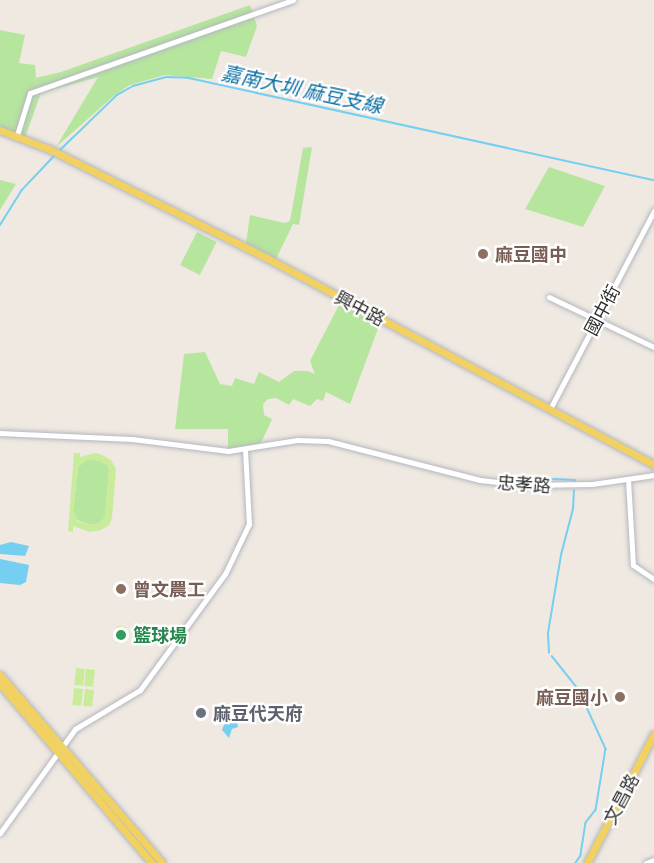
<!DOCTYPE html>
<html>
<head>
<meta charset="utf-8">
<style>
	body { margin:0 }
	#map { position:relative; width:654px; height:863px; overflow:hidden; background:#efe9e1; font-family:Manrope,"Noto Sans TC",sans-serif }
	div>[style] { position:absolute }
	.green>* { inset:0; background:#b6e59e; transform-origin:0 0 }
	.pitch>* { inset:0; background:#c9ec9a; transform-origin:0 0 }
	.water>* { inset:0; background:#75cff0 }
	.stream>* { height:1.5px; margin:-0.75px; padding:0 0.75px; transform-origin:0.75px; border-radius:0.75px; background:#75cff0 }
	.roads { filter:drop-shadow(0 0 2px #b4b7c1) drop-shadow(0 0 2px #b4b7c1) }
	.minor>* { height:5px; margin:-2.5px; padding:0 2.5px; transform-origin:2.5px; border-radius:2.5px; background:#fff }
	.major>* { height:7px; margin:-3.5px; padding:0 3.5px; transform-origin:3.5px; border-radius:3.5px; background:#f2d163 }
	.dots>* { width:16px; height:16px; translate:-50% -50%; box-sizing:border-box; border:3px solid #fff; border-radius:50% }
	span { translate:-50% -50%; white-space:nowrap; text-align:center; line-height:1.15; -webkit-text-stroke:4.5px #fff; paint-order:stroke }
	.education-label { font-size:18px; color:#785e54; font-weight:700 }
	.left { translate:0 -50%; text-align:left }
	.right { translate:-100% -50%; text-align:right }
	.street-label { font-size:18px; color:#2e2e2e }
	.leisure-label { font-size:18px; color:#27864d; font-weight:700 }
	.worship-label { font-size:18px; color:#5b616d; font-weight:700 }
	.water-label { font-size:20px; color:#0d6fa3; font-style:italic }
</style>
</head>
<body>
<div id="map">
	<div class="green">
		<div style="clip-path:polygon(250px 5px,257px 26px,246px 57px,221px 51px,212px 79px,165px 75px,130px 85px,116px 94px,56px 147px,98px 77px,41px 93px,23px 143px,0 134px,0 30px,25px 35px,19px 63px,35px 65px,36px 78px,61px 72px)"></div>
		<div style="clip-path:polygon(312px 147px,299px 225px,293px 224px,276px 259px,246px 243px,250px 215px,284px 223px,290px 221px,303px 148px)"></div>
		<div style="clip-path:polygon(549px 167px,605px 186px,583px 227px,525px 209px)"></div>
		<div style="clip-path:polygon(0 180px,16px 184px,0 210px)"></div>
		<div style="left:197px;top:232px;width:22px;height:37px;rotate:27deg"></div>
		<div style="clip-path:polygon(339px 305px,383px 315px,350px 404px,326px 392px,323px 401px,317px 399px,310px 406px,293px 399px,289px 405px,276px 398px,268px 399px,263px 404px,264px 415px,272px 419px,261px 443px,228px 449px,228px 429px,175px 429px,184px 354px,205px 352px,220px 384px,232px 386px,235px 378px,254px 384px,259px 372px,279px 382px,294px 371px,308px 371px,315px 374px,310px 361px)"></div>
		<div style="clip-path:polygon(88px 459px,100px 461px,108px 466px,109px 470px,105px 517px,100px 523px,91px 525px,77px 520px,73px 512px,78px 467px)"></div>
	</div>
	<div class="pitch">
		<div style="clip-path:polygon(evenodd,74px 453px,80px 453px,80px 457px,96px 453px,102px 455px,111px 460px,116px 469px,112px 518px,109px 525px,101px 530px,90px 532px,73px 526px,73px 532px,68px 531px,74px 453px,88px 459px,100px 461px,108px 466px,109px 470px,105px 517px,100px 523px,91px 525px,77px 521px,73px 512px,78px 467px,88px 459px)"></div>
		<div style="clip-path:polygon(117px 626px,126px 627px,124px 643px,116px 643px)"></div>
		<div style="left:76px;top:668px;width:9px;height:17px;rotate:6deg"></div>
		<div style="left:86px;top:669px;width:9px;height:17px;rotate:6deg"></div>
		<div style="left:74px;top:688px;width:9px;height:17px;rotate:6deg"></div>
		<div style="left:85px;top:689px;width:9px;height:17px;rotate:6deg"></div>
	</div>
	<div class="water">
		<div style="clip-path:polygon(11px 542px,29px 546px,25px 556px,0 554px,0 545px)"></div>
		<div style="clip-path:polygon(0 559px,29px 565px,26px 582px,20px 585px,0 583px)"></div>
		<div style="clip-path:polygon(231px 707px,245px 709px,243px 714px,229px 720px,237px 722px,238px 727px,232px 729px,229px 738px,222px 730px)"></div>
	</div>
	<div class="stream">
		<div style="left:58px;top:152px;width:82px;rotate:-44deg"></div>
		<div style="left:117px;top:95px;width:18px;rotate:-29deg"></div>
		<div style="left:133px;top:86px;width:34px;rotate:-15deg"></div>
		<div style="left:166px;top:77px;width:23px;rotate:2deg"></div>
		<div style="left:189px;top:78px;width:476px;rotate:12.4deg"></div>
		<div style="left:0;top:225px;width:40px;rotate:-58deg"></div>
		<div style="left:21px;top:191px;width:50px;rotate:-46.6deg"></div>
		<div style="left:533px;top:478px;width:42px;rotate:2.7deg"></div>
		<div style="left:575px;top:480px;width:4px;rotate:90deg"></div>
		<div style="left:549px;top:653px;width:20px;rotate:-93deg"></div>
		<div style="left:548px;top:633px;width:79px;rotate:-80.5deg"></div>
		<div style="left:561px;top:555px;width:48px;rotate:-75.4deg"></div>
		<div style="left:573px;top:509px;width:18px;rotate:-87deg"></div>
		<div style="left:552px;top:656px;width:43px;rotate:51.5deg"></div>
		<div style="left:579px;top:690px;width:65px;rotate:65.4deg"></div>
		<div style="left:606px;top:749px;width:62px;rotate:99.3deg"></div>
		<div style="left:596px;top:810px;width:16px;rotate:128deg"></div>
		<div style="left:586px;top:823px;width:33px;rotate:99deg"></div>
		<div style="left:581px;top:856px;width:9px;rotate:126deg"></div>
	</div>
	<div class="roads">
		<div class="minor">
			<div style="left:17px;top:135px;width:44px;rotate:-72.8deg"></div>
			<div style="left:30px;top:93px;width:279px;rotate:-19.5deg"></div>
			<div style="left:549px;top:297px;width:116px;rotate:25.5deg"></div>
			<div style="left:550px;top:409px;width:224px;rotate:-62.3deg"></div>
			<div style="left:0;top:433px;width:132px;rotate:2.6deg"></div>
			<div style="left:132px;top:439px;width:97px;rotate:7.1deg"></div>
			<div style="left:228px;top:451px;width:70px;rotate:-9.1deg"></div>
			<div style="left:297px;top:440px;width:31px;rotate:2deg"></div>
			<div style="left:328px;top:441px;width:157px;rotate:14.4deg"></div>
			<div style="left:480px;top:480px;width:44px;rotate:6.5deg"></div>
			<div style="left:524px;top:485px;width:68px;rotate:-0.8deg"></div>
			<div style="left:592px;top:484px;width:63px;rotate:-8.3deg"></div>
			<div style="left:628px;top:479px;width:86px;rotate:86.7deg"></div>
			<div style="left:633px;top:565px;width:25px;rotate:34deg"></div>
			<div style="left:0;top:833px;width:128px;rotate:-54.2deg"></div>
			<div style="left:75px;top:729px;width:76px;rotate:-31deg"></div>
			<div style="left:140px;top:690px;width:144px;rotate:-53.8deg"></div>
			<div style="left:225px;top:574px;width:55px;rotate:-64.4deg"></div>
			<div style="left:249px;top:524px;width:75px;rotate:-93.1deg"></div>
			<div style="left:646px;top:863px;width:9px;rotate:-21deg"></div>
		</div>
		<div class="major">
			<div style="left:0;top:130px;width:53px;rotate:21.2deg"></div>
			<div style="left:49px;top:149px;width:241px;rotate:26.6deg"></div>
			<div style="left:265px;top:257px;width:441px;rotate:28.1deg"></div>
			<div style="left:0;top:675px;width:248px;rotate:49.2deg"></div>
			<div style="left:0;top:684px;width:235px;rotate:49.7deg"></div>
			<div style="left:587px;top:863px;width:145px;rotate:-62.6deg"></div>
		</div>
	</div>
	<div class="dots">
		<div style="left:483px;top:254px;background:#8d6e63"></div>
		<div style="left:121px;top:589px;background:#8d6e63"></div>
		<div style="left:121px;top:635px;background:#2e9e5b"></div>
		<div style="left:620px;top:697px;background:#8d6e63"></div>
		<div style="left:201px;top:713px;background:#6b7280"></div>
	</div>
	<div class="education-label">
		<span class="left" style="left:495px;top:254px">麻豆國中</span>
		<span class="left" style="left:133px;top:589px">曾文農工</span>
		<span class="right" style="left:608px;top:697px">麻豆國小</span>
	</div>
	<div class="street-label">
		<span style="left:360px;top:308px;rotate:28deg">興中路</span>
		<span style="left:602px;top:310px;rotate:-62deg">國中街</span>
		<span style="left:524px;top:484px;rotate:4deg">忠孝路</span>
		<span style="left:621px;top:799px;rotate:-62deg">文昌路</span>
	</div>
	<div class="leisure-label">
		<span class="left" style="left:133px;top:635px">籃球場</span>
	</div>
	<div class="worship-label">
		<span class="left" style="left:213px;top:713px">麻豆代天府</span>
	</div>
	<div class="water-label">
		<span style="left:302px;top:89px;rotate:12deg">嘉南大圳 麻豆支線</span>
	</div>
</div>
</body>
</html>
